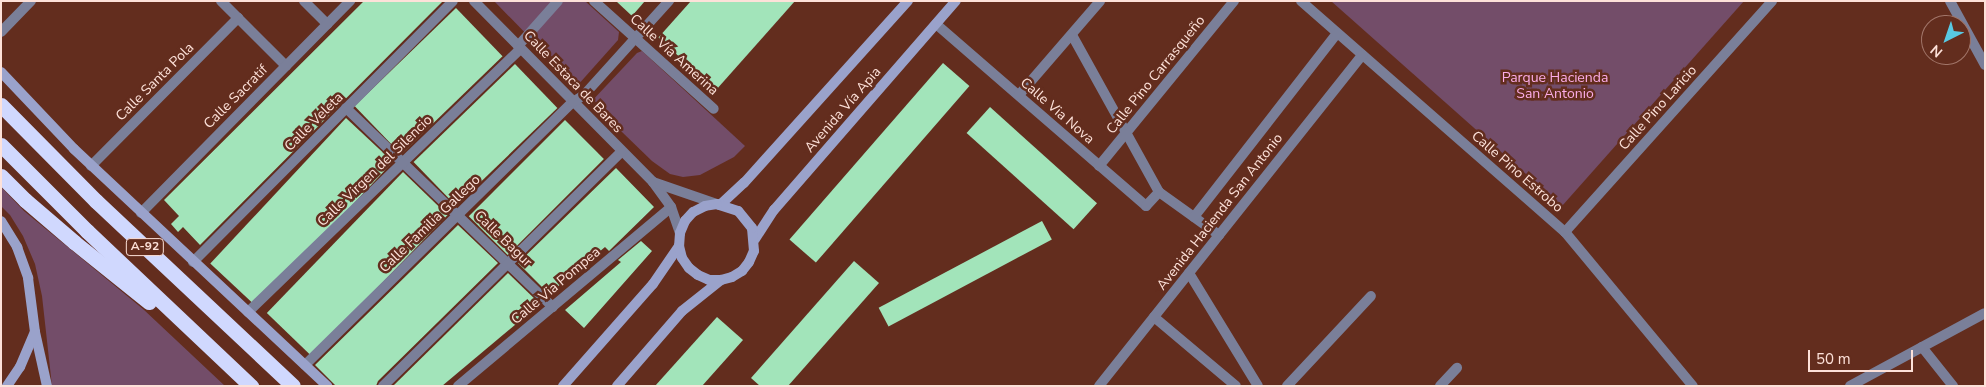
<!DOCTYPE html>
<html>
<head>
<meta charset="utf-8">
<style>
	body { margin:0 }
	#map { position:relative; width:1986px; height:387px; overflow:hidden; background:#632d1e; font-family:"Nunito Sans",sans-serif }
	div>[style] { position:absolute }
	.green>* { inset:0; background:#734d69 }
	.building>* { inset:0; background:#a2e4ba; transform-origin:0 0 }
	.street>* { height:10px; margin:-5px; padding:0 5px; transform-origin:5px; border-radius:5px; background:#7a7f99 }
	.secondary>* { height:10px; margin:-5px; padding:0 5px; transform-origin:5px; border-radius:5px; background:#9aa2cb }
	.highway>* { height:15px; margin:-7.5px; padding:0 7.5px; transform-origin:7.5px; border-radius:7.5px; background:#d0d8fe }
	span { translate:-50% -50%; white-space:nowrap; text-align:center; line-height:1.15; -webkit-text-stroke:5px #632d1e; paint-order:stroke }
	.shield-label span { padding:1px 4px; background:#632d1e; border:1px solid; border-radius:4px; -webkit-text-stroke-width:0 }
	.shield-label { font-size:12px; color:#fde1d9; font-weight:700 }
	.street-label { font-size:14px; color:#fde1d9 }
	.park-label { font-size:14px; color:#fbace7 }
	.frame { position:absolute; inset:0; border:2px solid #fde1d9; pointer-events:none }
	.north { position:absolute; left:1921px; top:15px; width:50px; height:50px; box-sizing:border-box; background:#632d1e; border:1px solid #a17569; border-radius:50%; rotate:221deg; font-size:14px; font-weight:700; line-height:20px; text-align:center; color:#fde1d9 }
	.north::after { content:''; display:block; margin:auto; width:18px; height:22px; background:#58c9e3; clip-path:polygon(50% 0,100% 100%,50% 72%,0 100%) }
	.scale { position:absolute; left:1808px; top:350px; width:105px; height:22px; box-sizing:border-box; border:2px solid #fde1d9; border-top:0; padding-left:6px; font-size:15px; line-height:18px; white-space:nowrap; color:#fde1d9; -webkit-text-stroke:4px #632d1e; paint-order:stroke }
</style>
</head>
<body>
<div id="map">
	<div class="green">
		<div style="clip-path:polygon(494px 1px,585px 1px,619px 32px,618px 40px,577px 86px)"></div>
		<div style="clip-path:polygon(1331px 1px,1744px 1px,1562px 206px)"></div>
		<div style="clip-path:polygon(642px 51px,745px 146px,734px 157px,700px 175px,683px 177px,670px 174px,652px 161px,591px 102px,637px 53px)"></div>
		<div style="clip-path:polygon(1px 187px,24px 211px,143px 309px,225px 386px,52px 386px,42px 296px,35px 264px,23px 236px,10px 215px,1px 206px)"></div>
	</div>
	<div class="building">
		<div style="clip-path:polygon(364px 1px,443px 1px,200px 245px,183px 227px,178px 232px,171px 224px,179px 216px,164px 200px)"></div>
		<div style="clip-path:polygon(616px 1px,645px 1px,632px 16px)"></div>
		<div style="clip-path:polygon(691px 1px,795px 1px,716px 90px,658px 38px)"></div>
		<div style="left:456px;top:8px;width:67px;height:141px;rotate:46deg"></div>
		<div style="left:943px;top:63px;width:35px;height:234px;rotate:41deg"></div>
		<div style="left:515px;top:64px;width:61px;height:141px;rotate:46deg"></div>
		<div style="left:990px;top:107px;width:144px;height:35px;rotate:42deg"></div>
		<div style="left:346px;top:118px;width:64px;height:199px;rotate:43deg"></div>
		<div style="left:565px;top:120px;width:55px;height:136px;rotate:45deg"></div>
		<div style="clip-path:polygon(616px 168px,654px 207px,609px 251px,605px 247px,549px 294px,518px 263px)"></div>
		<div style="left:403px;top:172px;width:62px;height:196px;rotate:44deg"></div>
		<div style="left:1042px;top:221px;width:21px;height:185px;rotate:62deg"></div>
		<div style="clip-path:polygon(458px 225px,498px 263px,378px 381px,376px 386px,336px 386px,315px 365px)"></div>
		<div style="clip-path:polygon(641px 241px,652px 251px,584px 328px,565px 310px,621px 262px,618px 260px)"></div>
		<div style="clip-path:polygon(854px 261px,879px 283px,788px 386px,760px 386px,751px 378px)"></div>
		<div style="clip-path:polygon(508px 273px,540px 304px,442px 386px,393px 386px)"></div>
		<div style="clip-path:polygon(717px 317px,743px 340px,702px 386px,655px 386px)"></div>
	</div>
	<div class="street">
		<div style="left:221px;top:1px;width:92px;rotate:45deg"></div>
		<div style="left:304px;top:1px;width:33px;rotate:45deg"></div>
		<div style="left:474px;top:1px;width:255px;rotate:45.3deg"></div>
		<div style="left:653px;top:182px;width:31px;rotate:54deg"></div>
		<div style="left:671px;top:207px;width:28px;rotate:71deg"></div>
		<div style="left:594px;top:1px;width:161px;rotate:42deg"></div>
		<div style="left:1301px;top:1px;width:351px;rotate:41.2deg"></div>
		<div style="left:1565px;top:232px;width:200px;rotate:50.3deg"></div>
		<div style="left:1950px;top:1px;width:73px;rotate:61.3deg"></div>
		<div style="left:936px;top:24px;width:278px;rotate:40.9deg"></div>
		<div style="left:1146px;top:206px;width:19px;rotate:-47deg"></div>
		<div style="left:1px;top:32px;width:43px;rotate:-45.9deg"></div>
		<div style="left:1072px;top:35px;width:179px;rotate:61deg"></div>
		<div style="left:1159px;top:192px;width:74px;rotate:35.6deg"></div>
		<div style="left:518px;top:46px;width:60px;rotate:-48.4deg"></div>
		<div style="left:1019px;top:95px;width:124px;rotate:-49.2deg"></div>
		<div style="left:346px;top:108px;width:287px;rotate:43.9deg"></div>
		<div style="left:91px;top:166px;width:209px;rotate:-45.2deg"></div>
		<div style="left:1099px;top:166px;width:213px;rotate:-50.7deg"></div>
		<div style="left:653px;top:182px;width:68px;rotate:19deg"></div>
		<div style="left:141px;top:213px;width:298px;rotate:-45.4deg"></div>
		<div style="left:1194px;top:217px;width:233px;rotate:-52.1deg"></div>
		<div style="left:1565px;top:232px;width:310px;rotate:-48.1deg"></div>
		<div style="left:193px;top:262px;width:368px;rotate:-45.1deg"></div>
		<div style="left:1189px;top:273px;width:132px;rotate:58.6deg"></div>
		<div style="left:248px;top:312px;width:378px;rotate:-44deg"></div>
		<div style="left:1154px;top:317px;width:107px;rotate:40.1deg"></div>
		<div style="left:1922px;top:347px;width:50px;rotate:51.5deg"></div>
		<div style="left:305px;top:365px;width:375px;rotate:-44.5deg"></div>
		<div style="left:573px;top:102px;width:13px;rotate:-32deg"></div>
		<div style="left:584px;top:95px;width:127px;rotate:-47.9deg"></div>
		<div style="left:383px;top:386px;width:334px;rotate:-44.5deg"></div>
		<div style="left:458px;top:386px;width:278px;rotate:-40deg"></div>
		<div style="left:1099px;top:386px;width:423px;rotate:-51.5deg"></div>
		<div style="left:1287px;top:386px;width:123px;rotate:-47deg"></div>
		<div style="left:1440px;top:386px;width:25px;rotate:-47deg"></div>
		<div style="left:1850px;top:386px;width:153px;rotate:-28.4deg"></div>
	</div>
	<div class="secondary">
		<div style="left:1px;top:72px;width:106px;rotate:46.5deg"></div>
		<div style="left:74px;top:149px;width:347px;rotate:43.1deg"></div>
		<div style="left:720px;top:205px;width:33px;rotate:-43deg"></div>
		<div style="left:744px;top:183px;width:245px;rotate:-48deg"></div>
		<div style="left:1px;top:221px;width:31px;rotate:58deg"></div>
		<div style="left:17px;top:247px;width:33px;rotate:70deg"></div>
		<div style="left:28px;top:278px;width:54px;rotate:82.6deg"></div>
		<div style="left:35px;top:332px;width:55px;rotate:77.5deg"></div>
		<div style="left:755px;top:239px;width:35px;rotate:-57deg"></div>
		<div style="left:774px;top:210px;width:277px;rotate:-49deg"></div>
		<div style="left:7px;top:386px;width:23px;rotate:-56deg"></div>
		<div style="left:20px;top:367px;width:38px;rotate:-67deg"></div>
		<div style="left:563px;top:386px;width:136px;rotate:-48.6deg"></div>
		<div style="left:653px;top:284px;width:46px;rotate:-55.6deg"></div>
		<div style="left:617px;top:386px;width:99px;rotate:-49.1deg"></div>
		<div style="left:682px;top:311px;width:50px;rotate:-38.5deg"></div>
		<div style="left:721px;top:280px;width:11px;rotate:-15deg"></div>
		<div style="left:732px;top:277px;width:12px;rotate:-31deg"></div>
		<div style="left:742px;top:271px;width:11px;rotate:-52deg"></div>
		<div style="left:749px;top:262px;width:12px;rotate:-66deg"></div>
		<div style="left:754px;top:251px;width:23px;rotate:-95deg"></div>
		<div style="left:752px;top:228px;width:22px;rotate:-129deg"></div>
		<div style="left:738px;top:211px;width:22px;rotate:-162deg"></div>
		<div style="left:717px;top:204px;width:12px;rotate:171deg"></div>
		<div style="left:705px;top:206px;width:13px;rotate:153deg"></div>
		<div style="left:693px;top:212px;width:12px;rotate:132deg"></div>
		<div style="left:685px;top:221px;width:13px;rotate:113deg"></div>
		<div style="left:680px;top:233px;width:13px;rotate:94deg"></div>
		<div style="left:679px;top:246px;width:12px;rotate:76deg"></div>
		<div style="left:682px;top:258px;width:12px;rotate:55deg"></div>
		<div style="left:689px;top:268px;width:11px;rotate:38deg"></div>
		<div style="left:698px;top:275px;width:12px;rotate:24deg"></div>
		<div style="left:709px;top:280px;width:12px"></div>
	</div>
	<div class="highway">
		<div style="left:1px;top:105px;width:135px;rotate:45.3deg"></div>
		<div style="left:96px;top:201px;width:270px;rotate:43.2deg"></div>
		<div style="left:1px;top:145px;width:122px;rotate:45deg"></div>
		<div style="left:87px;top:231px;width:226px;rotate:43.4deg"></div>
		<div style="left:1px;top:176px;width:34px;rotate:45deg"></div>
		<div style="left:25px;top:200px;width:65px;rotate:40.6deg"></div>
		<div style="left:74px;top:242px;width:96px;rotate:38.7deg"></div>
	</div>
	<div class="shield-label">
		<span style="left:145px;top:247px">A-92</span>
	</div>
	<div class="street-label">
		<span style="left:674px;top:55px;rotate:42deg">Calle Vía Amerina</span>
		<span style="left:1156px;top:75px;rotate:-51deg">Calle Pino Carrasqueño</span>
		<span style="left:155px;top:82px;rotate:-45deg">Calle Santa Pola</span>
		<span style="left:573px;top:82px;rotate:46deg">Calle Estaca de Bares</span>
		<span style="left:236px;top:97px;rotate:-45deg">Calle Sacratif</span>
		<span style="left:1658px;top:108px;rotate:-48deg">Calle Pino Laricio</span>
		<span style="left:843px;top:110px;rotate:-49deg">Avenida Vía Apia</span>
		<span style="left:1057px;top:111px;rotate:41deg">Calle Via Nova</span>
		<span style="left:314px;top:122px;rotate:-45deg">Calle Veleta</span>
		<span style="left:375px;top:171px;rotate:-44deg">Calle Virgen del Silencio</span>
		<span style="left:1517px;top:172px;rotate:41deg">Calle Pino Estrobo</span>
		<span style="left:1220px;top:212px;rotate:-52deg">Avenida Hacienda San Antonio</span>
		<span style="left:430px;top:224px;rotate:-44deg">Calle Familia Gallego</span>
		<span style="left:503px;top:239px;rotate:44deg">Calle Bagur</span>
		<span style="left:556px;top:286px;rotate:-40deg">Calle Via Pompea</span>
	</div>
	<div class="park-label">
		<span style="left:1555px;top:86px">Parque Hacienda<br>San Antonio</span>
	</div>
	<div class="frame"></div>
	<div class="north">N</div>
	<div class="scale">50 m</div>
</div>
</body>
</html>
